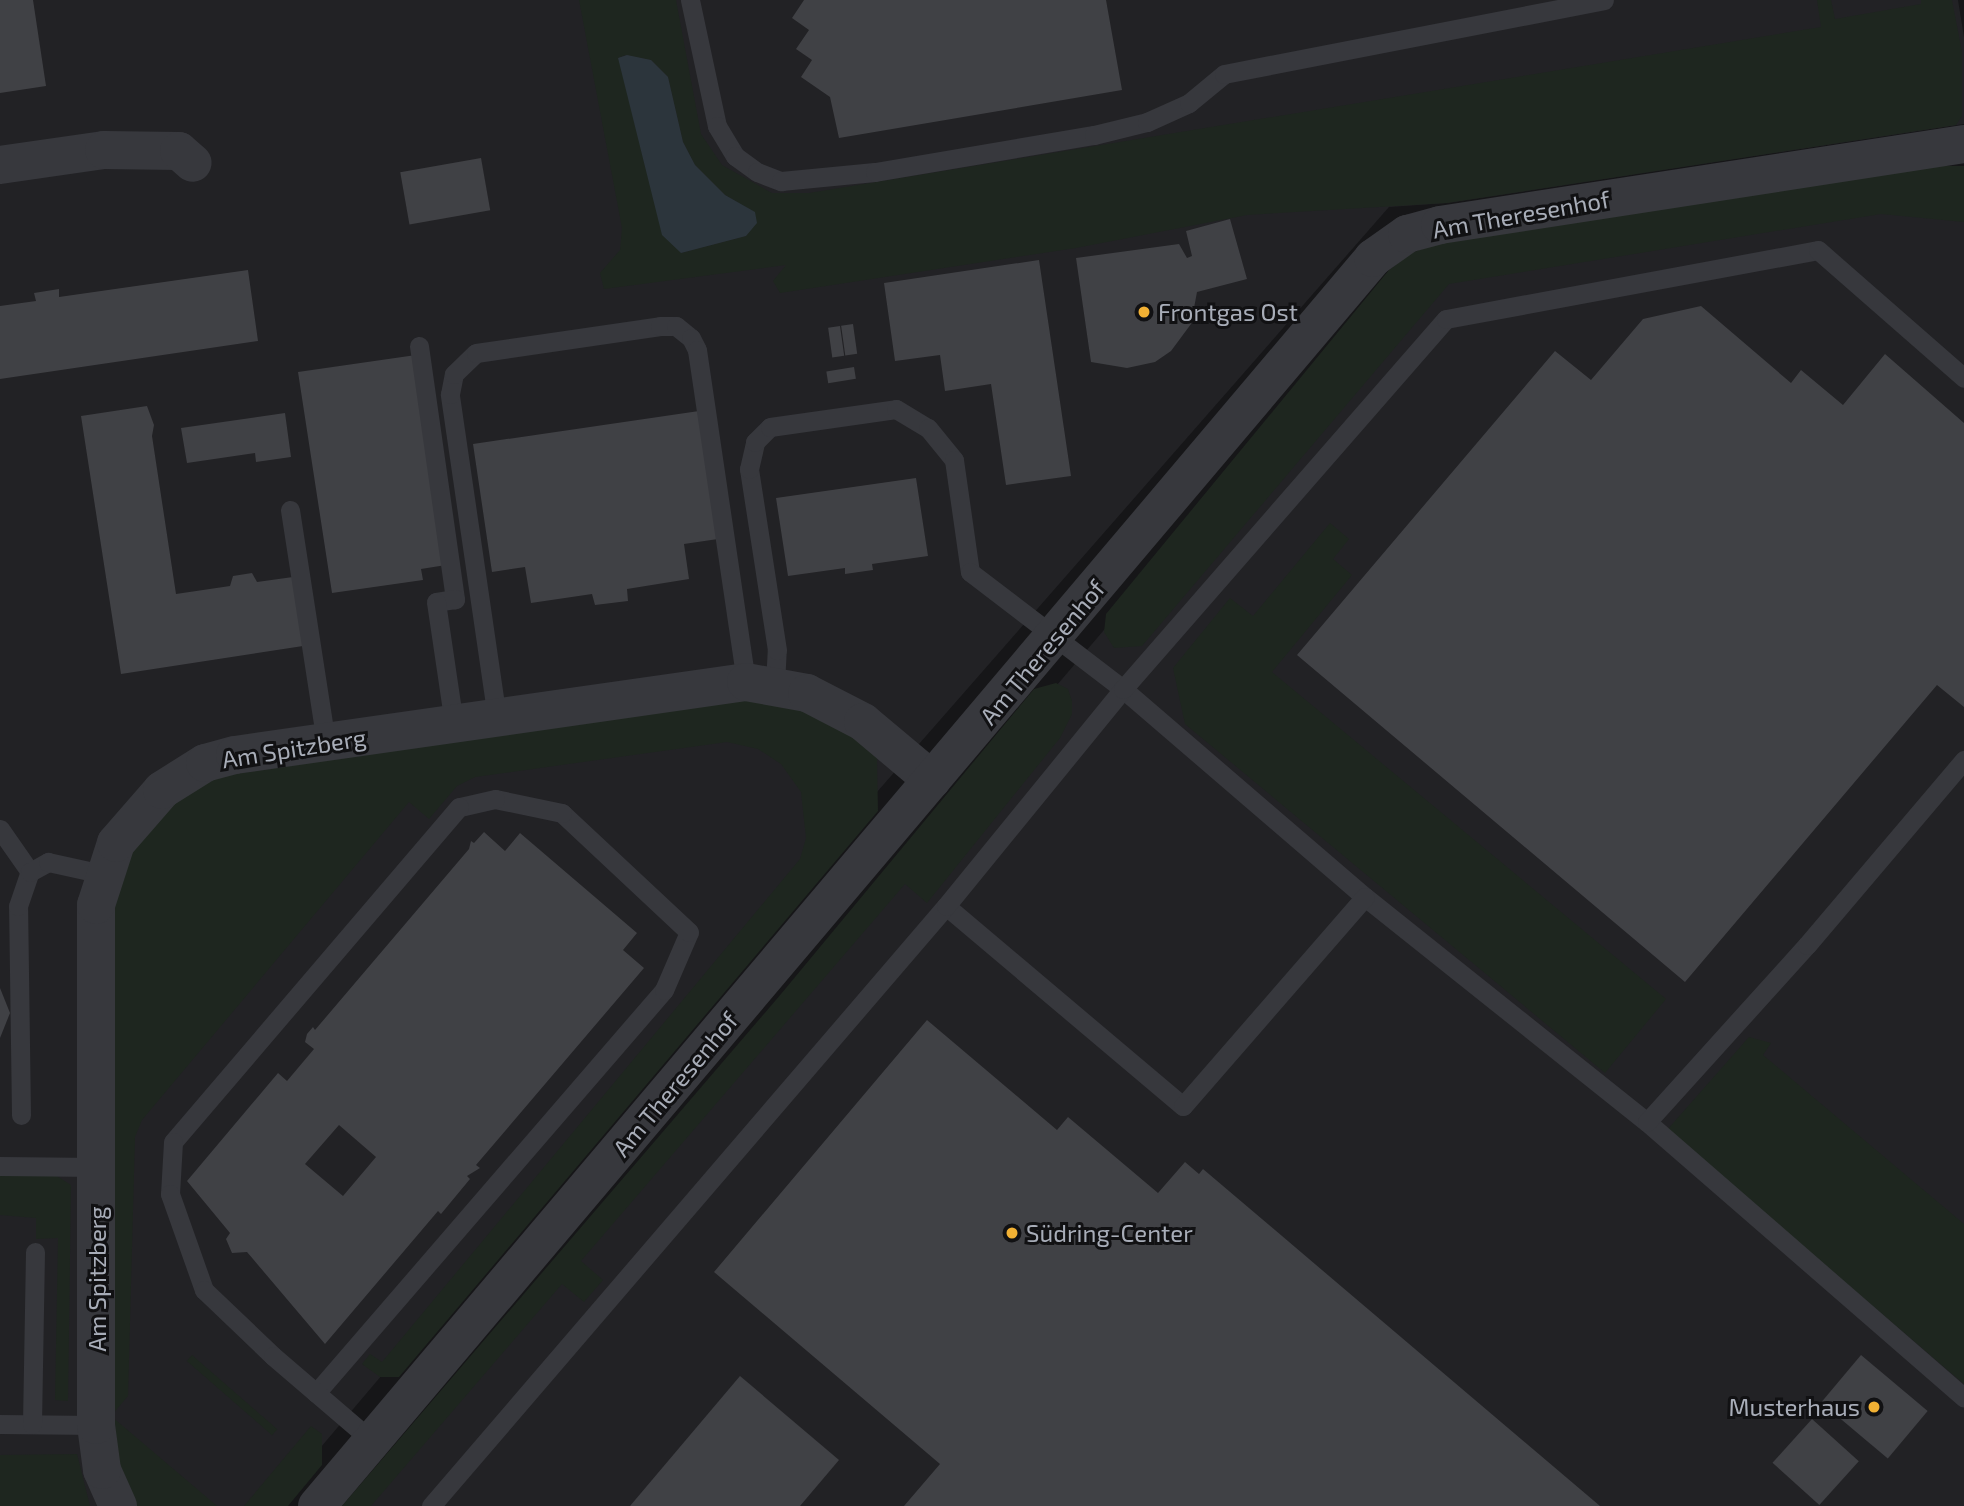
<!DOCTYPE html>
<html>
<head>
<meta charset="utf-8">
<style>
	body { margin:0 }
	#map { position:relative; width:1964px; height:1506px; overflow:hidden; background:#161618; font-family:"Exo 2",sans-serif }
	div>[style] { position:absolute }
	.built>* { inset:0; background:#222225 }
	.green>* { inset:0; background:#1e261f; transform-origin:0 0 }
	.water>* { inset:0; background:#2c353c }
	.building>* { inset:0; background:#404145; transform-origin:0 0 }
	.service>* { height:19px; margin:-9.5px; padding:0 9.5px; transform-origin:9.5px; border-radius:9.5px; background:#37383d }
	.minor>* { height:38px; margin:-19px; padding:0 19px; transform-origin:19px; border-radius:19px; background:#37383d }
	.dots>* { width:19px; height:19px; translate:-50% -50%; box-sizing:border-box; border:4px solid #111113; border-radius:50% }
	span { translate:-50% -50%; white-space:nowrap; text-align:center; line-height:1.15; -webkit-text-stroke:6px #111113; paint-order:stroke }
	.street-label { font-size:24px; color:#a8adb8 }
	.poi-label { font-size:24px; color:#a8adb8 }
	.left { translate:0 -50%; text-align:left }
	.right { translate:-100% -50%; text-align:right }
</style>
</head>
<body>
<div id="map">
	<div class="built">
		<div style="clip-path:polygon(0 0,1958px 0,1964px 37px,1964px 124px,1447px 203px,1389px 207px,849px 824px,271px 1506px,0 1506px)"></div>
		<div style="clip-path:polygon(1964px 188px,1964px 1506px,356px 1506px,1390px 295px,1454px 259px)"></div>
	</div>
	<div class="green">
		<div style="clip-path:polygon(evenodd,579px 0,676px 0,701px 134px,722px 165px,772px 193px,809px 193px,1821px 27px,1817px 0,1831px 0,1835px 19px,1921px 4px,1921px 0,1952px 0,1962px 52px,1962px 116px,1956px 125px,1447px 203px,1247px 215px,1076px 248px,780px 293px,773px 281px,786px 265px,604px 289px,600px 273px,620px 250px,622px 228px,579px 0,626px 55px,651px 60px,668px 77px,683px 142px,695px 165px,725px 195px,754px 212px,746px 236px,681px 253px,618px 58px,626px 55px)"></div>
		<div style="clip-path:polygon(1933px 166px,1964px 166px,1964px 222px,1881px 214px,1449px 284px,1142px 646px,1114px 648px,1104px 632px,1106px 614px,1389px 270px,1411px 253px,1436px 244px)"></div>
		<div style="clip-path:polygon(1330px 523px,1349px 539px,1333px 559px,1352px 575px,1272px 672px,1666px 999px,1605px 1073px,1185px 724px,1173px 668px,1230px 598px,1253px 616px)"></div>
		<div style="clip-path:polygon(1056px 683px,1068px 689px,1072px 701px,1072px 714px,1060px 738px,927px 903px,905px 884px,581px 1261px,603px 1280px,584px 1302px,562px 1284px,371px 1506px,342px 1506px,781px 994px,1034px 689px)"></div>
		<div style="clip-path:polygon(756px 695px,830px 717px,877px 757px,878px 811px,399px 1377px,380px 1377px,362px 1364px,370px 1354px,382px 1362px,800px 859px,806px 838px,801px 792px,781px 764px,758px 749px,727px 742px,475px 777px,457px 786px,429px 819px,409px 802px,142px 1120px,135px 1137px,128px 1396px,111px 1416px,217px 1506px,133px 1506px,119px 1478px,111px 1416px,113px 919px,116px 890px,136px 844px,161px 813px,209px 778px)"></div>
		<div style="clip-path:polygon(1749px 1037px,1771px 1043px,1763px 1055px,1964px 1224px,1964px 1384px,1667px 1130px)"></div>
		<div style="clip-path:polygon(52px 1173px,71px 1185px,68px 1401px,55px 1400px,58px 1238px,36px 1239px,36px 1218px,0 1215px,0 1175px)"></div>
		<div style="left:192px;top:1355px;width:113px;height:8px;rotate:41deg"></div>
		<div style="clip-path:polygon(311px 1426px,322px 1434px,322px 1465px,288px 1506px,244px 1506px)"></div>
		<div style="clip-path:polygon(77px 1454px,90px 1506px,0 1506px,0 1455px)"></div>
	</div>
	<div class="water">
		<div style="clip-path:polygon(627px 55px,651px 60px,668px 77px,683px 142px,695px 165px,725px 195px,755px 212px,757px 223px,746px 236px,681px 253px,662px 235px,618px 58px)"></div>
	</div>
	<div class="building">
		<div style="clip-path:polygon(0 0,33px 0,46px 86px,0 93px)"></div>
		<div style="clip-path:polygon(804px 0,1106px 0,1122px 90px,839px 138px,830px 97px,801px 77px,812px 60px,796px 49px,809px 30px,792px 18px)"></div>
		<div style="left:481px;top:158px;width:53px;height:82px;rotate:80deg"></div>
		<div style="clip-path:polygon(1230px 219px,1247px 279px,1197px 292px,1191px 324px,1171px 351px,1155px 362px,1127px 368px,1091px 362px,1076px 258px,1179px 244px,1187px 258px,1192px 256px,1186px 231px)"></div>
		<div style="clip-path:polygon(1039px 260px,1071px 476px,1006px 485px,991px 384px,945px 391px,940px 355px,895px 361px,884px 283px)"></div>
		<div style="clip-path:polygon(248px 270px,258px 341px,0 379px,0 306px,36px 301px,34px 293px,59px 289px,59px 297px)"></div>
		<div style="clip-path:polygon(1701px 306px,1791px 383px,1801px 370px,1843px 405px,1885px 354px,1964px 423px,1964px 707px,1937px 685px,1685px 982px,1297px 655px,1555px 351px,1591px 380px,1643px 319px)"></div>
		<div style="left:853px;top:324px;width:30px;height:12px;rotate:82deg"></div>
		<div style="left:840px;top:326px;width:30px;height:12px;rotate:82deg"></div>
		<div style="clip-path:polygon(416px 355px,446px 565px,421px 569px,423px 580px,332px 593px,298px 372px)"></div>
		<div style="left:854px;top:367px;width:12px;height:28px;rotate:81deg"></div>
		<div style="clip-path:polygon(147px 406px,154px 425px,152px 436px,176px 594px,230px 586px,233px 576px,252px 573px,257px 582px,293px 577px,303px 646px,121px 674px,81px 416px)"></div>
		<div style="clip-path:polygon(699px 411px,718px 539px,684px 544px,689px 579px,627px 589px,628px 601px,595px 605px,592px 594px,531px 603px,525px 567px,492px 572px,473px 444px)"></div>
		<div style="clip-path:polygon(285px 413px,291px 457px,256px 462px,255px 453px,187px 463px,181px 428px)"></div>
		<div style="clip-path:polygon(916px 478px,928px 556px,872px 564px,873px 570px,845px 574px,845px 568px,788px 576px,776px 498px)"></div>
		<div style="clip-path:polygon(evenodd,484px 832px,505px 851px,520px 833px,637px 933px,623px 950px,644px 968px,476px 1165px,480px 1168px,467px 1176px,470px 1179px,441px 1214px,438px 1211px,325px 1344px,247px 1252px,232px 1253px,226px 1239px,230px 1233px,187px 1181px,278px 1073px,287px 1081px,314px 1049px,305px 1042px,307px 1034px,313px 1027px,315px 1030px,469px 849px,471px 841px,474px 843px,484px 832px,339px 1125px,376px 1157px,343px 1196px,305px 1164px,339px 1125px)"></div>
		<div style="clip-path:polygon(0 988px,10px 1013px,0 1038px)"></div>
		<div style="clip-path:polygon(927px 1020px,1057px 1130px,1068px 1117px,1158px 1193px,1185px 1162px,1199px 1174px,1203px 1169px,1600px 1506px,904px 1506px,940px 1464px,714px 1272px)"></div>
		<div style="left:1861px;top:1355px;width:87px;height:62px;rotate:40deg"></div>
		<div style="clip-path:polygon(740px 1376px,839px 1460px,800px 1506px,630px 1506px)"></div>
		<div style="left:1812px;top:1419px;width:63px;height:59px;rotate:42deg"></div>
	</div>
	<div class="service">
		<div style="left:690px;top:0;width:129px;rotate:77.9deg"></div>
		<div style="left:717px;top:126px;width:35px;rotate:59deg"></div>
		<div style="left:735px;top:156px;width:27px;rotate:36deg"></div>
		<div style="left:757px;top:172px;width:26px;rotate:21deg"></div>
		<div style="left:781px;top:181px;width:94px;rotate:-5.5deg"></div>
		<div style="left:875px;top:172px;width:222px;rotate:-9.6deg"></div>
		<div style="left:1094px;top:135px;width:55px;rotate:-13.8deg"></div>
		<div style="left:1147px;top:122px;width:46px;rotate:-24.3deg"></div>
		<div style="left:1189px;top:103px;width:45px;rotate:-39.6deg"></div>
		<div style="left:1224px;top:74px;width:387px;rotate:-11deg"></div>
		<div style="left:419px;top:346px;width:256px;rotate:81.9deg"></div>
		<div style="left:455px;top:599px;width:19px;rotate:171deg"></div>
		<div style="left:436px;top:602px;width:123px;rotate:81.6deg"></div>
		<div style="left:290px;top:510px;width:235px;rotate:81.2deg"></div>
		<div style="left:775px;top:684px;width:34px;rotate:-87deg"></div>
		<div style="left:777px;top:650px;width:183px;rotate:-98.8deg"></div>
		<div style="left:749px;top:469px;width:28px;rotate:-77deg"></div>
		<div style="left:755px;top:442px;width:21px;rotate:-45deg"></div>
		<div style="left:770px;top:427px;width:127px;rotate:-8.1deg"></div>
		<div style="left:896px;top:409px;width:37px;rotate:31deg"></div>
		<div style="left:928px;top:428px;width:41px;rotate:50.9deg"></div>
		<div style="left:954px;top:460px;width:113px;rotate:81.9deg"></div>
		<div style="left:970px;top:572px;width:193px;rotate:37.4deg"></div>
		<div style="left:1123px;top:689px;width:319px;rotate:40.7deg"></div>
		<div style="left:1365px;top:897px;width:361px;rotate:38.6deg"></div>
		<div style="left:1647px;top:1122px;width:420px;rotate:41deg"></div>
		<div style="left:497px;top:718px;width:327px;rotate:-98.3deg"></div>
		<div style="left:450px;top:394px;width:20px;rotate:-79deg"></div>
		<div style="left:454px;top:374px;width:30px;rotate:-44deg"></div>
		<div style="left:476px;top:353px;width:186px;rotate:-8.3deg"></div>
		<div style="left:660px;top:326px;width:16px"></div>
		<div style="left:676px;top:326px;width:19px;rotate:39deg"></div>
		<div style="left:691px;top:338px;width:13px;rotate:63deg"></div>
		<div style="left:697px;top:350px;width:336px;rotate:81.6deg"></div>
		<div style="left:0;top:829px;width:52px;rotate:55.1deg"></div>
		<div style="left:946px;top:906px;width:310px;rotate:40.2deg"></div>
		<div style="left:1183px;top:1106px;width:277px;rotate:-49deg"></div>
		<div style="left:21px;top:1115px;width:209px;rotate:-90.8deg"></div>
		<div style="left:18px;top:906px;width:36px;rotate:-71deg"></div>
		<div style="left:30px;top:872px;width:21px;rotate:-29deg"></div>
		<div style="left:48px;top:862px;width:56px;rotate:12.3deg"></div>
		<div style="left:1647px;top:1122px;width:239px;rotate:-47.9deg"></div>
		<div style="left:1807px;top:945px;width:243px;rotate:-49.7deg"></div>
		<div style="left:0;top:1166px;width:98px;rotate:0.6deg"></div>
		<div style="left:316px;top:1393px;width:532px;rotate:-49.19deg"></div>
		<div style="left:664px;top:990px;width:63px;rotate:-66.7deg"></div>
		<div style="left:689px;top:932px;width:174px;rotate:-136.9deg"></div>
		<div style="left:562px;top:813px;width:68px;rotate:-168.2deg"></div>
		<div style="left:495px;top:799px;width:37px;rotate:167deg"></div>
		<div style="left:459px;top:807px;width:440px;rotate:130.5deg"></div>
		<div style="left:173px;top:1142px;width:52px;rotate:93.3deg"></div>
		<div style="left:170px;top:1194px;width:102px;rotate:70.5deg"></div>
		<div style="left:204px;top:1290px;width:95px;rotate:43.7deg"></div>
		<div style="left:273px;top:1356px;width:130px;rotate:40.6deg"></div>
		<div style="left:0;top:1424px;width:96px;rotate:0.6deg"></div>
		<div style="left:32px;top:1424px;width:172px;rotate:-89deg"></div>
		<div style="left:431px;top:1506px;width:791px;rotate:-49.36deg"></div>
		<div style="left:946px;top:906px;width:280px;rotate:-50.8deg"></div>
		<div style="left:1123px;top:689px;width:491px;rotate:-48.9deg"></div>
		<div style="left:1446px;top:319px;width:378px;rotate:-10.5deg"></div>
		<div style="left:1818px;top:250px;width:194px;rotate:41.2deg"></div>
	</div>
	<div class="minor">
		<div style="left:0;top:165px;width:105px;rotate:-8.2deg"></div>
		<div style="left:104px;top:150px;width:75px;rotate:0.8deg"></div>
		<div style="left:179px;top:151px;width:18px;rotate:41deg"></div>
		<div style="left:118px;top:1506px;width:39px;rotate:-114deg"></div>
		<div style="left:102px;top:1470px;width:45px;rotate:-97.6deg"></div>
		<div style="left:96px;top:1425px;width:520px;rotate:-90deg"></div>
		<div style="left:96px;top:905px;width:65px;rotate:-72.1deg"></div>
		<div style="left:116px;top:843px;width:70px;rotate:-49deg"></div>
		<div style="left:162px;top:790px;width:51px;rotate:-32.1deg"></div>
		<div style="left:205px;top:763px;width:31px;rotate:-15deg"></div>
		<div style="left:235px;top:755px;width:516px;rotate:-8.13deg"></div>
		<div style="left:746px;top:682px;width:62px;rotate:10.2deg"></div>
		<div style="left:807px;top:693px;width:63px;rotate:27.4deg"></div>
		<div style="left:863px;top:722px;width:90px;rotate:40deg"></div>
		<div style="left:317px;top:1506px;width:1635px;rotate:-49.76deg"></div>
		<div style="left:1373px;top:258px;width:42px;rotate:-35.2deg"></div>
		<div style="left:1407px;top:234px;width:34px;rotate:-15deg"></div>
		<div style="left:1440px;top:225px;width:530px;rotate:-8.79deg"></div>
	</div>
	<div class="dots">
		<div style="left:1144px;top:312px;background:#f2b134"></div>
		<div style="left:1012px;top:1233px;background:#f2b134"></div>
		<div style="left:1874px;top:1407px;background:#f2b134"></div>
	</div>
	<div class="street-label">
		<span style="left:1521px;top:214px;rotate:-10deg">Am Theresenhof</span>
		<span style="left:1042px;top:652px;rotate:-50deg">Am Theresenhof</span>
		<span style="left:294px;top:748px;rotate:-9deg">Am Spitzberg</span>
		<span style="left:675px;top:1084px;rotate:-50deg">Am Theresenhof</span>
		<span style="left:97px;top:1279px;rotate:-90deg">Am Spitzberg</span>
	</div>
	<div class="poi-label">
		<span class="left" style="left:1158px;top:312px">Frontgas Ost</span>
		<span class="left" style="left:1026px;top:1233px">Südring-Center</span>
		<span class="right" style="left:1860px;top:1407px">Musterhaus</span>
	</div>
</div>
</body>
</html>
